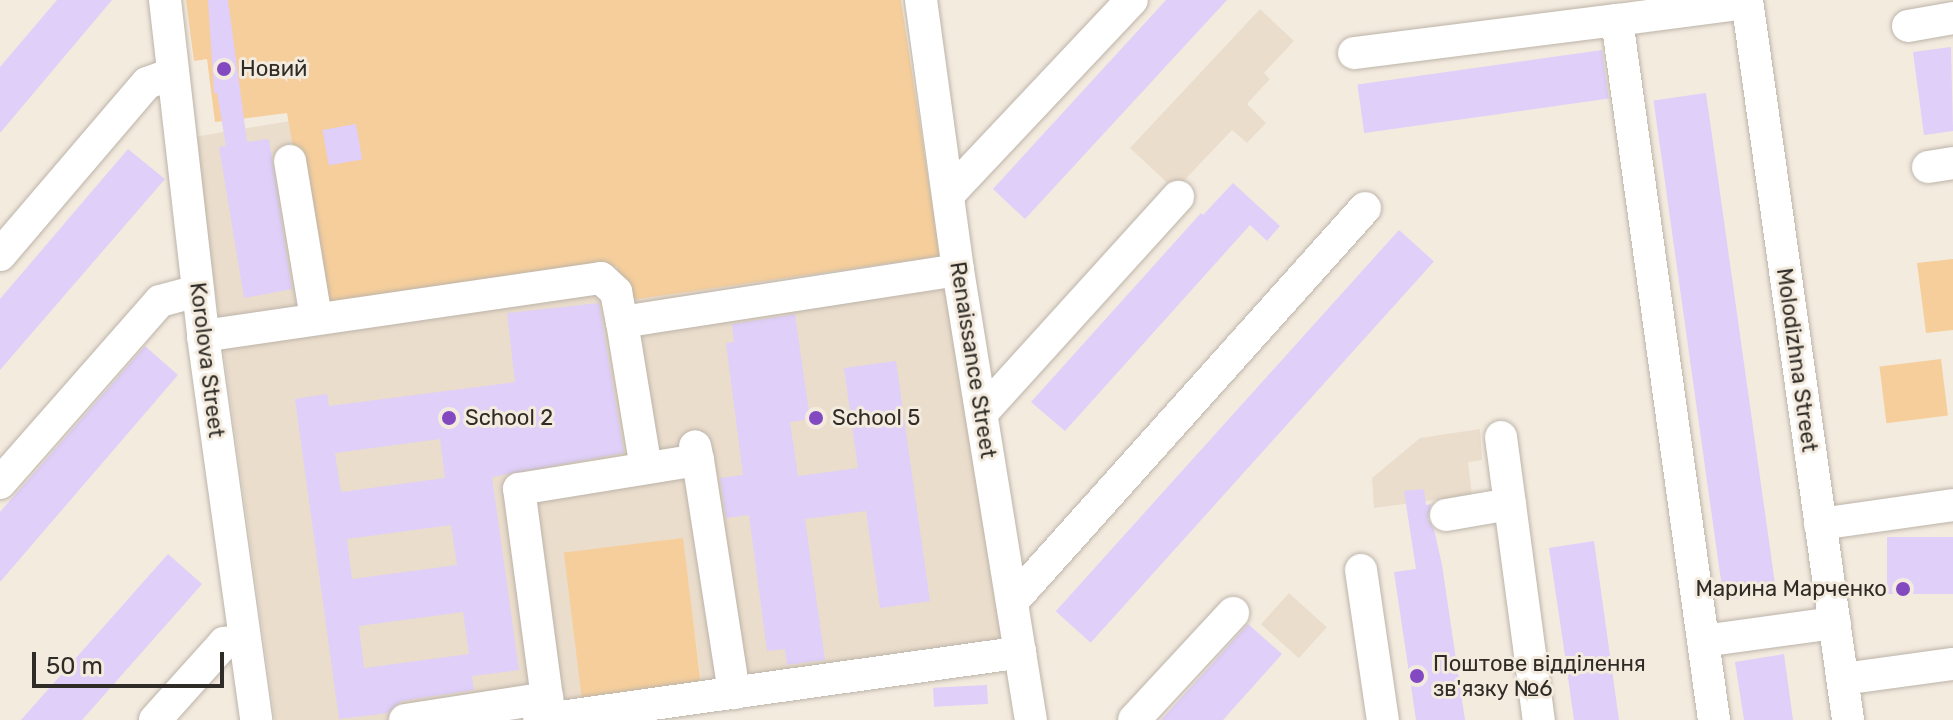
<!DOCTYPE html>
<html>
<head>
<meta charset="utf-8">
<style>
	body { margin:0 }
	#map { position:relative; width:1953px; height:720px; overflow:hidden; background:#f4ebdf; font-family:Rubik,sans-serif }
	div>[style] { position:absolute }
	.built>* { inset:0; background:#ebddcc; transform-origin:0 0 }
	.green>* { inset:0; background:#f5ce9c; transform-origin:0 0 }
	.building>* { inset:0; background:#dfcff9; transform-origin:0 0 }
	.roads { filter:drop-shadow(0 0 2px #bcb4a9) drop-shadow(0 0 2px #bcb4a9) }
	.minor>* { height:32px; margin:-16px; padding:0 16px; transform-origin:16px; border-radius:16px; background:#fff }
	.dots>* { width:22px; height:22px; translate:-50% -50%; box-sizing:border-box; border:4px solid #f4ebdf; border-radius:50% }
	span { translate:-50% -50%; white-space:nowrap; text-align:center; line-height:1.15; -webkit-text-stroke:6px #f4ebdf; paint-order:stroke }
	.poi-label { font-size:22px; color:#2f2c27 }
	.left { translate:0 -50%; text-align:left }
	.right { translate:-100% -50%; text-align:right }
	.street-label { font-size:22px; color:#2f2c27 }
	.scale { position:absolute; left:32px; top:652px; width:192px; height:36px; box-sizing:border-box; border:4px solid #2f2c27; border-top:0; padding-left:10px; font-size:24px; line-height:28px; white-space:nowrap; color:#2f2c27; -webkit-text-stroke:6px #f4ebdf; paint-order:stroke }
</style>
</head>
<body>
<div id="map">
	<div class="built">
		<div style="clip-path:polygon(898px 0,1006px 647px,702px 688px,682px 538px,586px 707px,485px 720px,275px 720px,194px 137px,349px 111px)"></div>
		<div style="clip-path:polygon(1260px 9px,1294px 41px,1264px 73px,1270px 79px,1247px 104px,1266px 123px,1247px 143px,1232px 130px,1175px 190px,1130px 148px)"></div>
		<div style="clip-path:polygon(1480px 429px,1482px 460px,1468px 462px,1472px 495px,1374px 508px,1372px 478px,1420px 438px)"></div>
		<div style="left:1289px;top:593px;width:51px;height:42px;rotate:42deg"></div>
	</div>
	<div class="green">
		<div style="clip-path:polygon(186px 0,901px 0,940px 256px,623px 301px,617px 266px,321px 308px,287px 113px,215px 122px,207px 59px,194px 61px)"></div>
		<div style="clip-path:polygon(1953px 259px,1953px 330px,1926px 333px,1917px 263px)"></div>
		<div style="left:1941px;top:359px;width:57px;height:62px;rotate:83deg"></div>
		<div style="left:683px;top:538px;width:146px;height:120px;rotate:83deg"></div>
	</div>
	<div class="building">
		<div style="clip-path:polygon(57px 0,112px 0,0 133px,0 67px)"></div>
		<div style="clip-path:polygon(208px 0,228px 0,247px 142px,269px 139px,292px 289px,244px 298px,219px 147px,226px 146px,217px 93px,214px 93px)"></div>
		<div style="clip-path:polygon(1166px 0,1227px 0,1025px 219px,993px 189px)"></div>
		<div style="clip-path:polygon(1951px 47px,1953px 131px,1924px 135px,1913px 52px)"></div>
		<div style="left:1602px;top:50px;width:49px;height:247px;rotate:82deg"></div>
		<div style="left:1706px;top:93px;width:505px;height:53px;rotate:82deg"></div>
		<div style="left:356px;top:124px;width:36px;height:34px;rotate:80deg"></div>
		<div style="clip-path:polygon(128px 149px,165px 179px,0 370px,0 299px)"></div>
		<div style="clip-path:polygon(1233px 183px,1280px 226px,1267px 241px,1250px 225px,1065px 431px,1031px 402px,1201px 213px,1203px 215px)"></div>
		<div style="left:1399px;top:230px;width:47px;height:513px;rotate:42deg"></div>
		<div style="clip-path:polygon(evenodd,599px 303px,624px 453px,492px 477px,519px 670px,472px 676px,474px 690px,402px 701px,388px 713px,339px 719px,295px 399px,327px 394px,329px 406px,515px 382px,507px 313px,599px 303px,440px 439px,445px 478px,341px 492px,335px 453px,440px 439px,599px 303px,451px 525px,457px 565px,352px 579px,347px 539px,451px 525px,599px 303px,463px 612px,469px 654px,364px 668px,359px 626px,463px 612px)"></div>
		<div style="clip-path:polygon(795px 314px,810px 419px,790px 422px,798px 476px,858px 468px,844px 368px,896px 361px,930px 601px,880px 608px,866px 511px,805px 519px,825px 660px,787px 665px,785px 649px,767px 651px,749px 515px,726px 518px,720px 478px,743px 475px,726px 343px,734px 342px,732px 324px)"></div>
		<div style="clip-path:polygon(145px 346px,178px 375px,0 582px,0 512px)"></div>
		<div style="clip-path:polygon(1424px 489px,1426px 505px,1431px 504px,1428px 519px,1434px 529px,1442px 565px,1465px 720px,1416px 720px,1394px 572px,1416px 569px,1404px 491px)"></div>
		<div style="left:1953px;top:537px;width:57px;height:66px;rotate:90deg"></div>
		<div style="clip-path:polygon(1594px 541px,1619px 720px,1574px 720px,1563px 642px,1549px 548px)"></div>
		<div style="clip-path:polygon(168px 554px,202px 584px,181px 608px,82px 720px,21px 720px)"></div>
		<div style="clip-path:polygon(1248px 624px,1282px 654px,1223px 720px,1161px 720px)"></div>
		<div style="clip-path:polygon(1784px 654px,1793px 720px,1744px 720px,1735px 662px)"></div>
		<div style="left:987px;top:685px;width:19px;height:54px;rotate:87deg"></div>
	</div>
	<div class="roads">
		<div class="minor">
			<div style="left:165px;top:0;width:338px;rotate:83.5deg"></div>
			<div style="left:203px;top:336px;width:388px;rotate:82.1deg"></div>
			<div style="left:921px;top:0;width:273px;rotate:82.2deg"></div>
			<div style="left:958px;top:270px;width:456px;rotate:80.8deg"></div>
			<div style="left:1747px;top:0;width:727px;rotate:82.01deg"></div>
			<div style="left:1617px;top:20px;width:131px;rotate:-7.5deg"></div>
			<div style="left:1908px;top:26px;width:46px;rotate:-10.1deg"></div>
			<div style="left:1354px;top:53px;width:265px;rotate:-7.2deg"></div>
			<div style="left:1617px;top:20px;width:707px;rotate:82.11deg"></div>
			<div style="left:290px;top:161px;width:159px;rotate:80.6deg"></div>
			<div style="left:1928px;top:167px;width:25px;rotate:-9deg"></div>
			<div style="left:948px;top:195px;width:268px;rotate:-46.7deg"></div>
			<div style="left:0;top:255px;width:226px;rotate:-49.5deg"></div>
			<div style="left:147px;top:83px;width:27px;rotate:-20deg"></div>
			<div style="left:622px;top:322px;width:148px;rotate:80.7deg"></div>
			<div style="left:203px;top:336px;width:402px;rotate:-8.3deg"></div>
			<div style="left:601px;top:278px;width:21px;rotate:43deg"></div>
			<div style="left:616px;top:292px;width:31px;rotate:79deg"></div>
			<div style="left:622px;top:322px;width:340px;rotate:-8.8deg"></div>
			<div style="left:982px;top:413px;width:292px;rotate:-47.8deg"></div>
			<div style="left:1501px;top:437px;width:286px;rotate:82.4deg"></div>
			<div style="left:698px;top:460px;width:236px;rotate:81.2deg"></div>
			<div style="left:0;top:483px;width:242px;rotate:-48.7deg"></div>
			<div style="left:160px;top:301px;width:39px;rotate:-15deg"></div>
			<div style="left:1446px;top:515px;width:65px;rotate:-9.8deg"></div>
			<div style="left:1820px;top:524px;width:134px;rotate:-8.1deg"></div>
			<div style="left:1361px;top:570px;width:152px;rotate:81.7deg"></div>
			<div style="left:1012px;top:602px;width:529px;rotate:-48.14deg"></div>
			<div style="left:1703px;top:641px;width:133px;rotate:-7.8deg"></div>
			<div style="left:1843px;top:679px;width:111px;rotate:-7.8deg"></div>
			<div style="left:155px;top:720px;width:103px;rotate:-48.1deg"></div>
			<div style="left:224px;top:643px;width:20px;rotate:-6deg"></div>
			<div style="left:405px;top:720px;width:144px;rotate:-8.8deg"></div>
			<div style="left:547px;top:698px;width:211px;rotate:-97.6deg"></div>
			<div style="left:519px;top:489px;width:181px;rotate:-9.2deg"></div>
			<div style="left:698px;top:460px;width:14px;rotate:-102deg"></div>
			<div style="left:539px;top:720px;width:486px;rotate:-8deg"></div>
			<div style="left:1134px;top:720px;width:146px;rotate:-47.2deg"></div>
		</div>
	</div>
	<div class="dots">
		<div style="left:224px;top:69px;background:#8349c0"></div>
		<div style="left:449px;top:418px;background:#8349c0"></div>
		<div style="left:816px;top:418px;background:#8349c0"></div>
		<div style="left:1903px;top:589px;background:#8349c0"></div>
		<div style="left:1417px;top:676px;background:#8349c0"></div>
	</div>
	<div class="poi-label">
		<span class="left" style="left:240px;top:69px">Новий</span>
		<span class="left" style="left:465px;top:418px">School 2</span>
		<span class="left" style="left:832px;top:418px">School 5</span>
		<span class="right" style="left:1887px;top:589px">Марина Марченко</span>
		<span class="left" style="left:1433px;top:676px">Поштове відділення<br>зв'язку №6</span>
	</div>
	<div class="street-label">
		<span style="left:207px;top:360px;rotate:83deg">Korolova Street</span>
		<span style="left:973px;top:360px;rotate:81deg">Renaissance Street</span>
		<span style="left:1797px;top:360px;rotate:82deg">Molodizhna Street</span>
	</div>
	<div class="scale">50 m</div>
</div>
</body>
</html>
